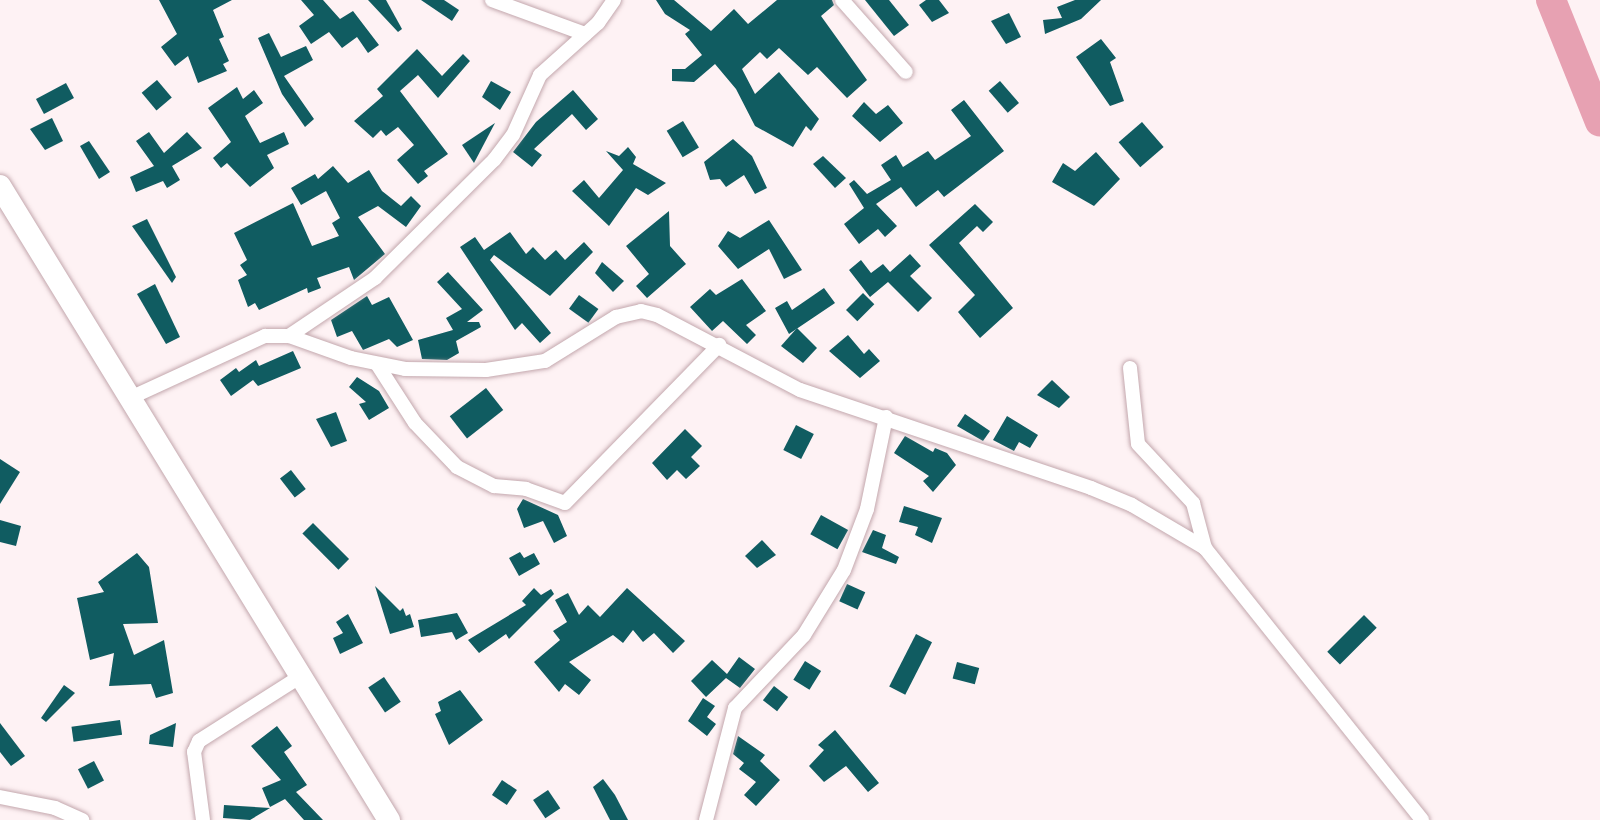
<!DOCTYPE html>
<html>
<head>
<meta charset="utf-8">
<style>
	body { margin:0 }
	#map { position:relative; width:1600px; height:820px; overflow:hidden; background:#fef2f4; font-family:"Nunito Sans",sans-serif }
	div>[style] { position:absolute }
	.river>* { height:30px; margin:-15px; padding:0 15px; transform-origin:15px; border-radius:15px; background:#e7a1b2 }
	.building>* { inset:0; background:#105c61; transform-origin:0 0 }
	.roads { filter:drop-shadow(0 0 2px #c3a7ad) drop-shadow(0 0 2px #c3a7ad) }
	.minor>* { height:14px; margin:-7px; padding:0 7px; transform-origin:7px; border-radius:7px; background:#fff }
	.primary>* { height:22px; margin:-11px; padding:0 11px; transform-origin:11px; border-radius:11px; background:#fff }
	span { translate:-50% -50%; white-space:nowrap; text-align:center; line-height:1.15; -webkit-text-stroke:8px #fef2f4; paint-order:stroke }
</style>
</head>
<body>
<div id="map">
	<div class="river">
		<div style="left:1551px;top:0;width:131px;rotate:68.1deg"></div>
	</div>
	<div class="building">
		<div style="clip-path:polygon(159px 0,232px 0,213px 10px,224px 37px,219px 39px,229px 61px,223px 64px,227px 71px,198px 83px,188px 56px,175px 66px,161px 47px,177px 34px)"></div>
		<div style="clip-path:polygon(301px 0,323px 0,340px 19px,353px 11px,379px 45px,368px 53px,357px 37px,342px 48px,329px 32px,311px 44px,299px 26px,314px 15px)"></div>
		<div style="clip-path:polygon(368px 0,386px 0,402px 29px,398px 32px)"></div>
		<div style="clip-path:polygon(421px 0,444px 0,459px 10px,452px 21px)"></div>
		<div style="clip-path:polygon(656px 0,674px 0,711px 31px,734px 9px,748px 24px,777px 0,832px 0,834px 5px,821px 16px,867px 80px,847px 98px,817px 67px,808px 75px,779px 48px,767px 59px,760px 52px,742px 69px,755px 94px,779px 72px,819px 119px,811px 131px,806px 126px,793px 147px,755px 126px,736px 89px,715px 64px,694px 82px,672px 81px,672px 69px,685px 69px,702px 55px,685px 34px,690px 30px,665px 14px)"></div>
		<div style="clip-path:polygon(865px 0,889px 0,909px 25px,894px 36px)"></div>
		<div style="clip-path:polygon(926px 0,939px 0,949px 13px,932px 22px,919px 5px)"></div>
		<div style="clip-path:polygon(1075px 0,1101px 0,1081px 19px,1045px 34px,1043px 20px,1062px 18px,1057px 7px)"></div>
		<div style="clip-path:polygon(1009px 13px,1021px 37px,1006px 44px,991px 21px)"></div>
		<div style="clip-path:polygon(269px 33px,281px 57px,306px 46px,313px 60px,284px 76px,314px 119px,305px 127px,282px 94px,258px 38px)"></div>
		<div style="clip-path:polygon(1101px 39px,1116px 58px,1110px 62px,1124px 101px,1110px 106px,1076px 57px)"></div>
		<div style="clip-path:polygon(417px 49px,442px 76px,463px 54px,470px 61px,438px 98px,418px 75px,400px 91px,448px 154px,424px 171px,428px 176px,418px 184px,397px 160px,414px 145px,398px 127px,386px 136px,381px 130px,373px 138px,354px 121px,383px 96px,377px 89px)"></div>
		<div style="left:157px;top:80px;width:23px;height:20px;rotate:50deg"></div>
		<div style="clip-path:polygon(491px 81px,511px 92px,500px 110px,482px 97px)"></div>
		<div style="left:1000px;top:81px;width:29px;height:15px;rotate:49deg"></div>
		<div style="left:66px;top:83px;width:17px;height:34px;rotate:62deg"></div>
		<div style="clip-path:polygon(237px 87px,243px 99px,254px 90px,263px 103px,245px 116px,260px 143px,284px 132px,289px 144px,267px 155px,274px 168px,250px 187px,227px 163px,221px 168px,213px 158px,231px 142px,208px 108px)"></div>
		<div style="clip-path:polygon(573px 90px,598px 119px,586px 130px,572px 114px,534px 149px,542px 155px,532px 167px,513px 152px,536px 122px)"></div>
		<div style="clip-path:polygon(964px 100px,1004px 151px,944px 197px,938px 190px,916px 207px,901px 187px,876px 204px,897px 226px,885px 237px,878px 229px,859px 244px,844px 224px,864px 208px,849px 184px,854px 180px,867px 194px,891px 180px,881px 165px,896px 155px,903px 167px,928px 151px,935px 160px,971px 136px,951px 110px)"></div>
		<div style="clip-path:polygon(864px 102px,876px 114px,888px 105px,903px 123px,880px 142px,852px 116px)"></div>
		<div style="clip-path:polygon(52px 118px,63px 141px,45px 150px,30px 129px)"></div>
		<div style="left:683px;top:121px;width:31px;height:19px;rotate:59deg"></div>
		<div style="left:1142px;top:122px;width:33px;height:31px;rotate:49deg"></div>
		<div style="clip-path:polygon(495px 123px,474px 163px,462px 145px)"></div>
		<div style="clip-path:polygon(149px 132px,164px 153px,187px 132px,202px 148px,172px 166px,180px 180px,167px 188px,163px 181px,136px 192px,130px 177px,154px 166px,136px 141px)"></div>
		<div style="clip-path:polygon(733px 139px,752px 156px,767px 188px,755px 194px,744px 175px,726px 187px,720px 179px,710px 180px,704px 162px)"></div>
		<div style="clip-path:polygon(89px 141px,110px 172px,99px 179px,80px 146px)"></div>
		<div style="clip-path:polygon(628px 147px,636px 157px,633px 164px,666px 183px,648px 195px,636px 188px,609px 226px,572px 191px,584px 180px,599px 198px,623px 170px,606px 151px,619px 156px)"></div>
		<div style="clip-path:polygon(1096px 152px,1120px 179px,1094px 206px,1052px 182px,1063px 163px,1075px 171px)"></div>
		<div style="clip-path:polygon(823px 156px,846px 178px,835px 188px,813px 164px)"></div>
		<div style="clip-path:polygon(333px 166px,348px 183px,369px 170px,382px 191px,401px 206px,411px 196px,421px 206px,406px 227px,378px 206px,358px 217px,385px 254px,354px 280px,349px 267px,317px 278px,321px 288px,308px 293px,307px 288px,259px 310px,255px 303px,248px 307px,238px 280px,247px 275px,240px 265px,247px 260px,234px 233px,293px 203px,312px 246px,339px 236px,332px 223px,340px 218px,326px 191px,301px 205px,291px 188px,315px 174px,318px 179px)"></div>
		<div style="clip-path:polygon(975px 204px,993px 222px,983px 232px,977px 226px,959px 243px,1013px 308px,980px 338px,958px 312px,975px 295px,929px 245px)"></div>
		<div style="clip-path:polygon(669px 211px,670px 246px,686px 264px,647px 298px,636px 286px,649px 274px,626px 246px)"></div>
		<div style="clip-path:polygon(147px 219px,176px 277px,172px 283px,132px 226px)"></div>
		<div style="clip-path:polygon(769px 220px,802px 270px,784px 279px,769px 249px,738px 269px,718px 246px,728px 231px,740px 238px)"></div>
		<div style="clip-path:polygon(510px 232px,526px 254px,533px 247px,545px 260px,556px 250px,565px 260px,584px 242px,593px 252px,550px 296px,494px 255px,490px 260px,551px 333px,540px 343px,522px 323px,515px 330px,460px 247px,475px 237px,484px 250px)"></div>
		<div style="clip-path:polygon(910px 254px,921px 266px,910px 276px,932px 298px,918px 312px,888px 282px,870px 297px,849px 270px,861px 260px,871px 273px,883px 264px,890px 272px)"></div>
		<div style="clip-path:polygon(602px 262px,624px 281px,613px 292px,595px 273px)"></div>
		<div style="clip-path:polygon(448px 272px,483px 310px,467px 322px,479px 322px,481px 327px,456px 341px,459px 353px,447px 360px,422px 359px,418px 340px,453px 330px,446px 318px,462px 309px,437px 282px)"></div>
		<div style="clip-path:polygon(742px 279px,766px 311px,746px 325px,756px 335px,747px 344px,723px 321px,712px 331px,690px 307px,710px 289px,716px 295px)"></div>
		<div style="clip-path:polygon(155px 284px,180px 337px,166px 344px,137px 294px)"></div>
		<div style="clip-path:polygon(824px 288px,835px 303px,789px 334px,775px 308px,787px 301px,792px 310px)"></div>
		<div style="left:863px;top:293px;width:16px;height:24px;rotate:45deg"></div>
		<div style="left:579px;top:295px;width:24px;height:17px;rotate:36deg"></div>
		<div style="clip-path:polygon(367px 296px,372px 305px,389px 297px,413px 340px,397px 347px,389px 339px,363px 350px,352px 331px,337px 337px,331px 320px)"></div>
		<div style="clip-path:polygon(797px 328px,817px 348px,803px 363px,781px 346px)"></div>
		<div style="clip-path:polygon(848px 335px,864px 354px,869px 349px,880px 361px,860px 378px,829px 351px)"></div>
		<div style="clip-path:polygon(293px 351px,301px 368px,258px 386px,253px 380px,231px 396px,220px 380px,236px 368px,239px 372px,256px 360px,259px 366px)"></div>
		<div style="clip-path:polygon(357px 377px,379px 391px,389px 408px,369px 420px,359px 404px,366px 402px,349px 387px)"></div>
		<div style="clip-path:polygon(1052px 380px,1070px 397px,1059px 408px,1037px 395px)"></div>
		<div style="left:486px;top:388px;width:28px;height:46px;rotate:52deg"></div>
		<div style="clip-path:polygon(336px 412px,347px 441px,331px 447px,316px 419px)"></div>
		<div style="clip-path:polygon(965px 414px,990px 431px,983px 441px,957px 426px)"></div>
		<div style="clip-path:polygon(1007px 416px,1038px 435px,1030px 448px,1019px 442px,1014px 451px,993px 440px)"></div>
		<div style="left:796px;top:425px;width:20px;height:28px;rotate:27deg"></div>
		<div style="clip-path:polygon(685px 429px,702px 446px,691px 457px,700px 466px,686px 479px,677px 470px,667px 480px,652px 463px)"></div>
		<div style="clip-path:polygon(905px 436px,933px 452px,935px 448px,947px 453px,956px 465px,933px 492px,923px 481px,929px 476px,894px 453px)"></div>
		<div style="clip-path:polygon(0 459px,20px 472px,0 504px)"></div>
		<div style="left:291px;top:470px;width:24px;height:14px;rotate:52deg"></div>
		<div style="clip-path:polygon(523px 499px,558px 515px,567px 536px,554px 543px,543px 521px,524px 528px,517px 509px)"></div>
		<div style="clip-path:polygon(904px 506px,942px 518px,932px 543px,915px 535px,918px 527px,899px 522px)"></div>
		<div style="left:821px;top:515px;width:31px;height:22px;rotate:29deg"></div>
		<div style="clip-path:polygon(0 520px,21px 526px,16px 546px,0 542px)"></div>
		<div style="left:313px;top:523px;width:51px;height:15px;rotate:45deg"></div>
		<div style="clip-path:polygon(873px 530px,886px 535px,882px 548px,899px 557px,896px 564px,862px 552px)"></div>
		<div style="clip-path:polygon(762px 540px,776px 555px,757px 568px,745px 556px)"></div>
		<div style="clip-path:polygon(520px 552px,524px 558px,534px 553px,540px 564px,519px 576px,509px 558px)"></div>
		<div style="clip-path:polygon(137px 553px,149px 567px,158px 623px,123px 624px,134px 655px,164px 640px,173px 693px,156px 698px,151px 684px,109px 686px,114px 653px,90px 660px,77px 598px,104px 592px,98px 582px)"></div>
		<div style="left:847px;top:584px;width:20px;height:19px;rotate:24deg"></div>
		<div style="clip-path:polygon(375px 586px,400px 611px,403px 608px,406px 616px,410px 614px,414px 627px,390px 634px)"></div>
		<div style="clip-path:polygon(534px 588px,541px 595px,551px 589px,554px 594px,509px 639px,506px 634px,479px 653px,468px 640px,526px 605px,522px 601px)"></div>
		<div style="clip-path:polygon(627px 588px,685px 641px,673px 653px,654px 633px,643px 642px,633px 630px,623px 643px,613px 635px,569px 662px,591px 680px,579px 695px,565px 684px,559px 692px,534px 662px,560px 640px,553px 631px,567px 622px,555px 600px,568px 593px,579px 615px,588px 605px,600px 617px)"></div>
		<div style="clip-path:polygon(457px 613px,468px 633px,456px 640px,452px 632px,421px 637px,418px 620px)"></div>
		<div style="clip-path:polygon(348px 614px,363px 643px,340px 654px,333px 638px,343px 633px,336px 622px)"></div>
		<div style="left:1364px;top:615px;width:18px;height:52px;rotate:45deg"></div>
		<div style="left:916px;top:634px;width:18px;height:59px;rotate:27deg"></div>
		<div style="clip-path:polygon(739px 657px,755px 669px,740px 688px,726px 678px,706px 697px,691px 681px,712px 660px,727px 674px)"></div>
		<div style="left:805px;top:661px;width:19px;height:22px;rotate:32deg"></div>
		<div style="left:957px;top:662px;width:23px;height:17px;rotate:15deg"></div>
		<div style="left:384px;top:677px;width:30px;height:19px;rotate:56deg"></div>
		<div style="clip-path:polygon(64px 685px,75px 693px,46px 722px,41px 718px)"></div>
		<div style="left:774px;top:686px;width:18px;height:18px;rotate:38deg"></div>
		<div style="clip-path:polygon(460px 690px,483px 720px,449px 745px,435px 714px,441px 711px,438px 702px)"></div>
		<div style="clip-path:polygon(703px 698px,715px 706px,707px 717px,716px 724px,707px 736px,688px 721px)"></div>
		<div style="left:120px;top:720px;width:15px;height:49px;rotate:82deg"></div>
		<div style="clip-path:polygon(0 723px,25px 756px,11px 766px,0 752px)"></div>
		<div style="clip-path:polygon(176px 723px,173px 747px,149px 744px,150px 735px)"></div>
		<div style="clip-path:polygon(277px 726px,292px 746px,284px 752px,307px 785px,296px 792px,323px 820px,304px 820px,285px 799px,270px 807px,262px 788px,281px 780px,251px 746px)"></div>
		<div style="clip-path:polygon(835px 730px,879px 783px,868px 792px,846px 766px,824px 782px,809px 766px,824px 750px,818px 745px)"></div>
		<div style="clip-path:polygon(738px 736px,765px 755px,760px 761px,780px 780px,756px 806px,744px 795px,756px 782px,739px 769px,744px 763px,733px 754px)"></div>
		<div style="left:94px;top:761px;width:22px;height:18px;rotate:63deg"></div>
		<div style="clip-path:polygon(603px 779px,615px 795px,628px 820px,610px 820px,593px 787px)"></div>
		<div style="left:502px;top:780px;width:18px;height:18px;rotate:34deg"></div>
		<div style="left:548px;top:790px;width:22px;height:18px;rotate:56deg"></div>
		<div style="clip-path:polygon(224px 805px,239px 806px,270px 808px,250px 820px,223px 818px)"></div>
	</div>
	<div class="roads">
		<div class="minor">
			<div style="left:492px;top:0;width:99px;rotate:20.1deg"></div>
			<div style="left:842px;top:0;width:96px;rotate:48.4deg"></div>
			<div style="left:289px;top:336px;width:104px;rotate:-34deg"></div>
			<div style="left:375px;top:278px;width:168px;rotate:-44.8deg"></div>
			<div style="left:494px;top:160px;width:31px;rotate:-53deg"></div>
			<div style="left:513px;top:135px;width:66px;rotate:-65.8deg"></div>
			<div style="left:540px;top:75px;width:78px;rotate:-41.9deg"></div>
			<div style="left:598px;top:23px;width:28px;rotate:-55deg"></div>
			<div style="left:377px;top:364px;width:70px;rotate:57.2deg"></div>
			<div style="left:415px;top:423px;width:61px;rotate:46.3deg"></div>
			<div style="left:457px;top:467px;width:42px;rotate:27.2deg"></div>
			<div style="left:494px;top:486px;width:32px;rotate:5deg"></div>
			<div style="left:526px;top:489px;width:41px;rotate:19.7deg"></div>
			<div style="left:565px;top:503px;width:221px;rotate:-45.7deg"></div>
			<div style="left:1130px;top:368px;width:76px;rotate:84deg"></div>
			<div style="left:1138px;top:444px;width:81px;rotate:47deg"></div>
			<div style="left:1193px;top:503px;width:47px;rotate:75.1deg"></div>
			<div style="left:130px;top:398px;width:149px;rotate:-24.7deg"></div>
			<div style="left:265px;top:336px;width:24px"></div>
			<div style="left:289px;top:336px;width:66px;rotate:19.5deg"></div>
			<div style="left:351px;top:358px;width:55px;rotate:11.5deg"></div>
			<div style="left:405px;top:369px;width:81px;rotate:0.7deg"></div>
			<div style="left:486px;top:370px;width:60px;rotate:-8.7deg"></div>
			<div style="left:545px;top:361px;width:84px;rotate:-31.8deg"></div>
			<div style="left:616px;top:317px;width:26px;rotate:-13deg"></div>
			<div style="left:641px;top:311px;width:16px;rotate:14deg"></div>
			<div style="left:657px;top:315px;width:161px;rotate:27.7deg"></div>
			<div style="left:800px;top:390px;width:307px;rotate:18.6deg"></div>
			<div style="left:1091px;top:488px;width:44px;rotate:22.5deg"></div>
			<div style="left:1132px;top:505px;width:85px;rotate:30.5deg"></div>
			<div style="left:1205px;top:548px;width:348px;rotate:51.4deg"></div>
			<div style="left:0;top:797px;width:56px;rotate:11.3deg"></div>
			<div style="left:55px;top:808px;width:30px;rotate:24deg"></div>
			<div style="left:203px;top:820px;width:69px;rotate:-97.5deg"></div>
			<div style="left:194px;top:752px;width:12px;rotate:-66deg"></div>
			<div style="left:199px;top:741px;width:121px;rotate:-32.5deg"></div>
			<div style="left:706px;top:820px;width:116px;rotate:-75.5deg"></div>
			<div style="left:735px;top:708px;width:100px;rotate:-46.6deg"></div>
			<div style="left:804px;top:635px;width:76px;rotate:-58.4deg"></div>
			<div style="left:844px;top:570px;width:65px;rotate:-69.3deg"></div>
			<div style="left:867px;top:509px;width:94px;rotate:-78.3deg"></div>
		</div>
		<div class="primary">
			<div style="left:0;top:186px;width:744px;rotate:58.47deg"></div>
		</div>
	</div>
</div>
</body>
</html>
